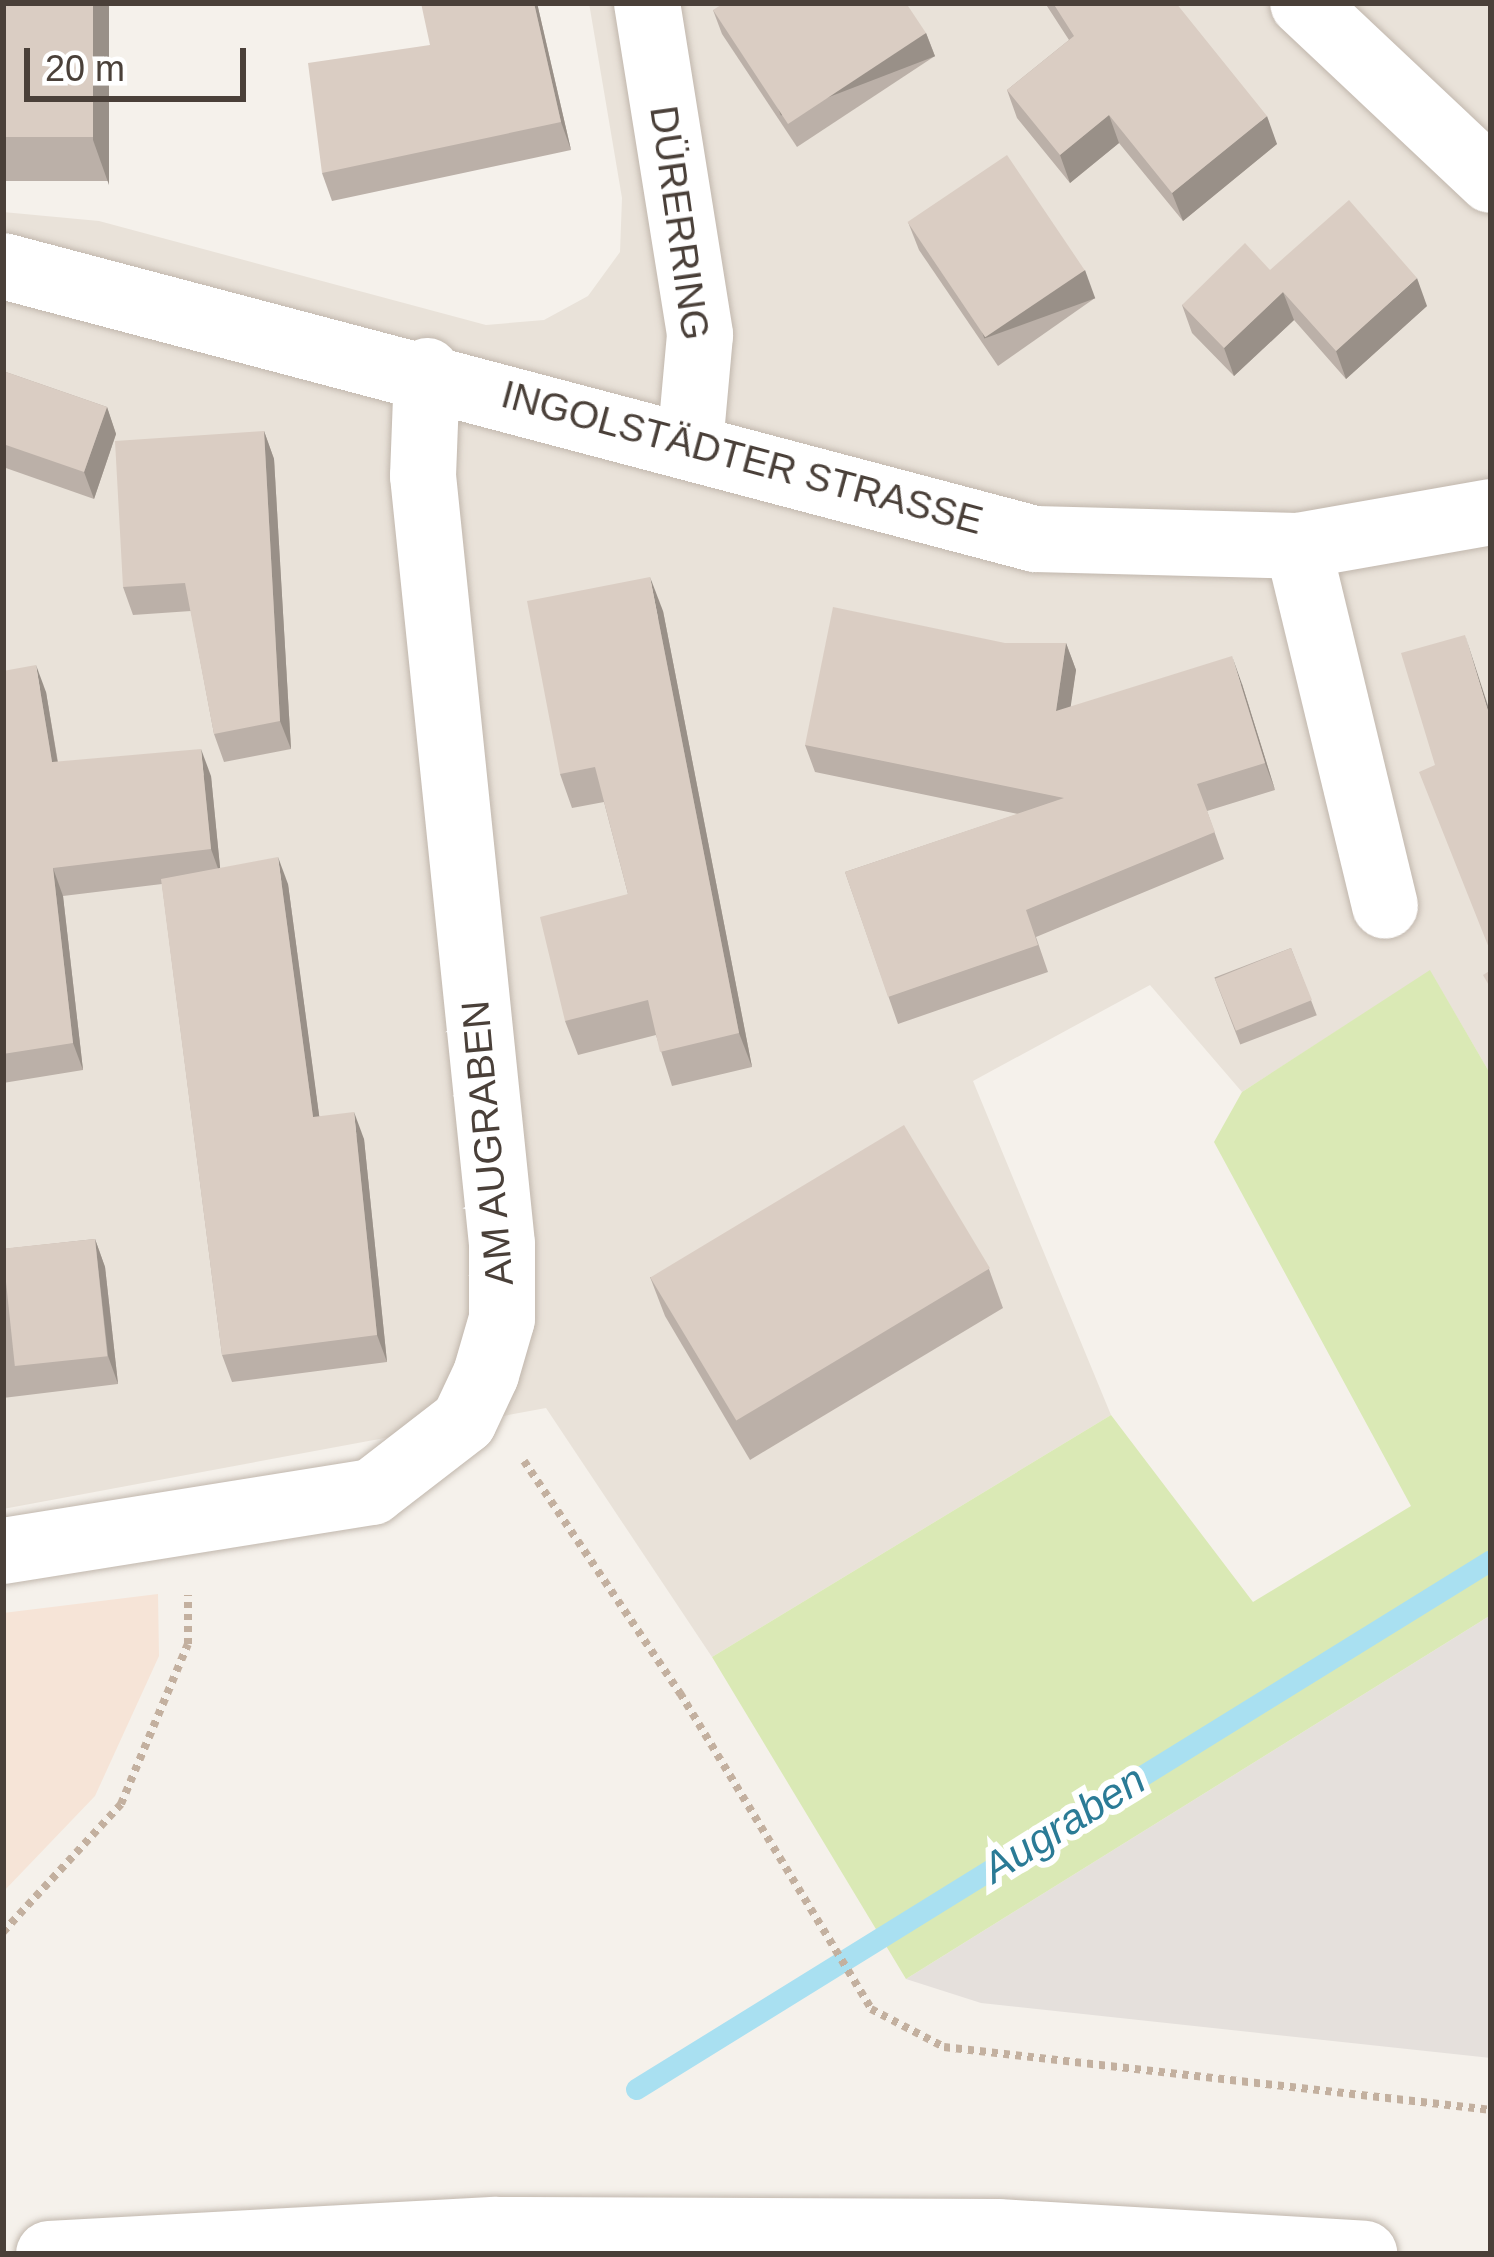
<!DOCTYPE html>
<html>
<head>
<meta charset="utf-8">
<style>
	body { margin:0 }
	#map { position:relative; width:1494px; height:2257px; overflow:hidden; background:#f5f1eb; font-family:Arial,sans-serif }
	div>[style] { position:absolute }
	.residential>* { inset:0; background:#e9e2d9 }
	.commercial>* { inset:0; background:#f6e4d7 }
	.industrial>* { inset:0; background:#e5e0dc }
	.green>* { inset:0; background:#dae9b5 }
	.stream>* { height:21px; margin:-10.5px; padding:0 10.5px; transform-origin:10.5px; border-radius:10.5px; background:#a9e0f1 }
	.path>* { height:8px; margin-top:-4px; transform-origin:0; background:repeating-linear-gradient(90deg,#c3b09f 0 6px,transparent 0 12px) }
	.roads { filter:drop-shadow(0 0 3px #c1b7ad) drop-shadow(0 0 3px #c1b7ad) }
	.minor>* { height:66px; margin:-33px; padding:0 33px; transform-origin:33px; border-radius:33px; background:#fff }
	.wall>* { inset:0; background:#bbb0a8; transform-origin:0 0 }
	.shaded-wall>* { inset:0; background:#999088; transform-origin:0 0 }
	.building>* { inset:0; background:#dacdc3; transform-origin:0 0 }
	span { translate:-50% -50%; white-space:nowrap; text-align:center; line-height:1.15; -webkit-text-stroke:12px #fff; paint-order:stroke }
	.street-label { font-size:39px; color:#4a4039 }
	.water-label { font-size:42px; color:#2b7b96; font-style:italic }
	.frame { position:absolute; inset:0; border:6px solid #4a4039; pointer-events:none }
	.scale { position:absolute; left:24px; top:48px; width:222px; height:54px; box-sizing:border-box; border:6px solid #4a4039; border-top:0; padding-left:15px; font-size:36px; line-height:42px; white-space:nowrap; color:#4a4039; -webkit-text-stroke:9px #fff; paint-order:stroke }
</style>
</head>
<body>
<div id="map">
	<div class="residential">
		<div style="clip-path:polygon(589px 3px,1491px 3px,1491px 1075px,1430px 971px,1242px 1092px,1150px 985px,973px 1081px,1111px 1415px,712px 1657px,546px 1408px,3px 1509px,3px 212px,99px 221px,486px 325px,544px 320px,588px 296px,620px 252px,622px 198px)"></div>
	</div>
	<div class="commercial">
		<div style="clip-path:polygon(158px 1594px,159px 1656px,95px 1796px,3px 1892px,3px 1613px)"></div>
	</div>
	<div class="industrial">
		<div style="clip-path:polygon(1491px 1615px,1491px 2058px,981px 2003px,906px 1979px)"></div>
	</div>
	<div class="green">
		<div style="clip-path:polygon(1430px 970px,1491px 1075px,1491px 1615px,906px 1979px,712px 1657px,1111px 1415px,1253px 1602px,1411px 1506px,1214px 1142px,1242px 1092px)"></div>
	</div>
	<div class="stream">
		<div style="left:636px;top:2089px;width:1005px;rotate:-31.75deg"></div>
	</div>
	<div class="path">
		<div style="left:524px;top:1461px;width:280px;rotate:56.1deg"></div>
		<div style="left:680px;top:1693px;width:369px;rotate:58.8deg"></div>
		<div style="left:871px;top:2009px;width:82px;rotate:27.5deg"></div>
		<div style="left:944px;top:2047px;width:551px;rotate:6.57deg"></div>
		<div style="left:3px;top:1932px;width:174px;rotate:-47.3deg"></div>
		<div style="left:121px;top:1804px;width:173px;rotate:-67.3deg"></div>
		<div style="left:188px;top:1644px;width:49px;rotate:-90deg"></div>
	</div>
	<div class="roads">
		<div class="minor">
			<div style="left:647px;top:3px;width:336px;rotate:80.9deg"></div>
			<div style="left:700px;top:335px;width:109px;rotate:95.2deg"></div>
			<div style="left:1303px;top:3px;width:258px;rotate:43.3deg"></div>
			<div style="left:3px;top:266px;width:1067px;rotate:14.82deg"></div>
			<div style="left:1035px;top:539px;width:263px;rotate:1.5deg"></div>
			<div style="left:1298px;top:546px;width:196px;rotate:-10deg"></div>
			<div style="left:1298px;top:546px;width:370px;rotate:76.4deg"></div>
			<div style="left:3px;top:1551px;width:374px;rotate:-9.1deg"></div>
			<div style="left:372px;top:1492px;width:116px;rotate:-37.7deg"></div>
			<div style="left:464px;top:1421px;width:52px;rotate:-64.9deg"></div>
			<div style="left:486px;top:1374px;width:57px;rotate:-73.8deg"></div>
			<div style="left:502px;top:1319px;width:75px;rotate:-90deg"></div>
			<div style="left:502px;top:1244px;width:772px;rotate:-95.87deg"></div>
			<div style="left:423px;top:476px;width:105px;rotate:-87.8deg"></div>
			<div style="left:49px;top:2254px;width:448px;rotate:-3.1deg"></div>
			<div style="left:496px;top:2230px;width:502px;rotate:0.23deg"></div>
			<div style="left:998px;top:2232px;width:367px;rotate:3.4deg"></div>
		</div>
	</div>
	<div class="wall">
		<div style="left:3px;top:3px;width:106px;height:178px"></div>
		<div style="clip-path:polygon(537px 3px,571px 150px,332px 201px,322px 173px,430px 45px)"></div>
		<div style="clip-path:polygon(1045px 3px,1175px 3px,1277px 144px,1183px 221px,1119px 143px,1070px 183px,1017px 118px,1007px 90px,1069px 40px)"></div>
		<div style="clip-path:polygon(713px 10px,926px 33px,935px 56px,797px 147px,722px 34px)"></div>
		<div style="clip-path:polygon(908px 222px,1095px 298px,998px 366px,919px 250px)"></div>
		<div style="clip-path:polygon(1270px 270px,1427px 306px,1346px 379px,1294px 320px,1234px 376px,1192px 333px,1182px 305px)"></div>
		<div style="clip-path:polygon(3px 371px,107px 407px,116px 434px,94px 499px,3px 467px)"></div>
		<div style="clip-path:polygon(264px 431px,274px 459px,291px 749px,224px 762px,214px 734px,191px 611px,133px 615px,123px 587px)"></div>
		<div style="clip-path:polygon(663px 611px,752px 1067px,672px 1086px,656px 1035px,578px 1055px,565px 1021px,628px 894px,604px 802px,572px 808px,560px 774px)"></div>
		<div style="clip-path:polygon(1005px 643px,1066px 643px,1076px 670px,1070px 707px,1242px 684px,1275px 790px,1207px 811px,1224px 859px,1036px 937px,1048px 972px,898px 1024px,845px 872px,1018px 814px,815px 772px,805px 745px)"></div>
		<div style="clip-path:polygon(3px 671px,46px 692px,58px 762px,211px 776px,220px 868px,288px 884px,319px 1116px,364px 1139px,387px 1362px,232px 1382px,222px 1355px,162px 884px,63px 896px,83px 1070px,3px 1083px)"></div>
		<div style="left:1291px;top:948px;width:72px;height:82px;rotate:69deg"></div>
		<div style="clip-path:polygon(95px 1239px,105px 1267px,118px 1384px,3px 1398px,3px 1249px)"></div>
		<div style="clip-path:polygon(989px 1269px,1003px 1308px,750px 1460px,665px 1316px,650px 1277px)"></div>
	</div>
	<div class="shaded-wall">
		<div style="clip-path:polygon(93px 3px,109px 3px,109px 185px,93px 140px)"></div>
		<div style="clip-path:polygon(534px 3px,537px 3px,571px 150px,561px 122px)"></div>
		<div style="left:926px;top:33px;width:25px;height:165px;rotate:69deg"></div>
		<div style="clip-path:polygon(1109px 115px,1119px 143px,1070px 183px,1060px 155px)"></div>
		<div style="clip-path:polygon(1267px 116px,1277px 144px,1183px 221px,1172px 193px)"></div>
		<div style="left:1085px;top:270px;width:30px;height:118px;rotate:70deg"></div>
		<div style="clip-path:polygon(1417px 278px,1427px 306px,1346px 379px,1336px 351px)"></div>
		<div style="clip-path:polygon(1283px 292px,1294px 320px,1234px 376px,1224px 348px)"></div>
		<div style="clip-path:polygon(107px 407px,116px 434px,94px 499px,84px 472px)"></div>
		<div style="clip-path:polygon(264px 431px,274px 459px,291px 749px,280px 721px)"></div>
		<div style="clip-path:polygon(650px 577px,663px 611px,752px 1067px,739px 1033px)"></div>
		<div style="clip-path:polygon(1465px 635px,1491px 715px,1491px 721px)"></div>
		<div style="clip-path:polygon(1066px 643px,1076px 670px,1066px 739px,1056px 711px)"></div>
		<div style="clip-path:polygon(1232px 656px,1242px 684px,1275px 790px,1265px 763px)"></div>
		<div style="clip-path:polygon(36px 665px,46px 692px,62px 789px,52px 762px)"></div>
		<div style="clip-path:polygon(201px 749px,211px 776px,221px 877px,211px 849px)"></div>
		<div style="clip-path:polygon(278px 857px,288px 884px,323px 1144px,313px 1117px)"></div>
		<div style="clip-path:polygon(53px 868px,63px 896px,83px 1070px,73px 1043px)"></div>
		<div style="clip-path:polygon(354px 1112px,364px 1139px,387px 1362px,377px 1335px)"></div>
		<div style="clip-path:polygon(95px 1239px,105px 1267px,118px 1384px,108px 1356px)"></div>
	</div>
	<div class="building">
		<div style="left:3px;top:3px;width:90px;height:134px"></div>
		<div style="clip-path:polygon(421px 3px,534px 3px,561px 122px,322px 173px,308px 63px,430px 45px)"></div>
		<div style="clip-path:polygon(724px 3px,906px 3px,926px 33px,788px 124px,713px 10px)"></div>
		<div style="clip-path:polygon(1053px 3px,1176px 3px,1267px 116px,1172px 193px,1109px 115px,1060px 155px,1007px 90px,1074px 36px)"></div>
		<div style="left:1007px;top:155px;width:139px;height:120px;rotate:56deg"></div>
		<div style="clip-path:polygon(1349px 200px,1417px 278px,1336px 351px,1283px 292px,1224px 348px,1182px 305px,1245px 243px,1270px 270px)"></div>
		<div style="clip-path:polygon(3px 371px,107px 407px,84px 472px,3px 444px)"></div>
		<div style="clip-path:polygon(264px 431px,280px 721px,214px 734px,185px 583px,123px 587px,115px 441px)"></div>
		<div style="clip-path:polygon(650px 577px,739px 1033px,660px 1052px,648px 1000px,565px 1021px,540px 917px,628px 894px,595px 767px,560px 774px,527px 601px)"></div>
		<div style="clip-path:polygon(833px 607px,1005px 643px,1066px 643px,1056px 711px,1232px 656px,1265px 763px,1197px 784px,1215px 832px,1026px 910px,1038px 945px,888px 997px,845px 872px,1064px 798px,805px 745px)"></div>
		<div style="clip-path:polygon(1465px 635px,1491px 721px,1491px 953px,1419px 772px,1435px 765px,1401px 653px)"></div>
		<div style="clip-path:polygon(36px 665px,52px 762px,201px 749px,211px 849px,53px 868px,73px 1043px,3px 1054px,3px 671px)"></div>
		<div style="clip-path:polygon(278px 857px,313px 1117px,354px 1112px,377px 1335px,222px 1355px,161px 879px)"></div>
		<div style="left:1291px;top:948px;width:56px;height:82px;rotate:68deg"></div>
		<div style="clip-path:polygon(1491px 970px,1491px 989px,1483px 975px)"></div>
		<div style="left:904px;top:1125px;width:167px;height:296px;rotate:59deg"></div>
		<div style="left:95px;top:1239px;width:118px;height:93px;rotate:84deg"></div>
	</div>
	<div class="street-label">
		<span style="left:679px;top:223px;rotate:82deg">DÜRERRING</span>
		<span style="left:742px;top:458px;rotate:15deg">INGOLSTÄDTER STRASSE</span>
		<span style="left:488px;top:1143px;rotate:-95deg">AM AUGRABEN</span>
	</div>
	<div class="water-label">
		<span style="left:1064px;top:1824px;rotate:-32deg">Augraben</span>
	</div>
	<div class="frame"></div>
	<div class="scale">20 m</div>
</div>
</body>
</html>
